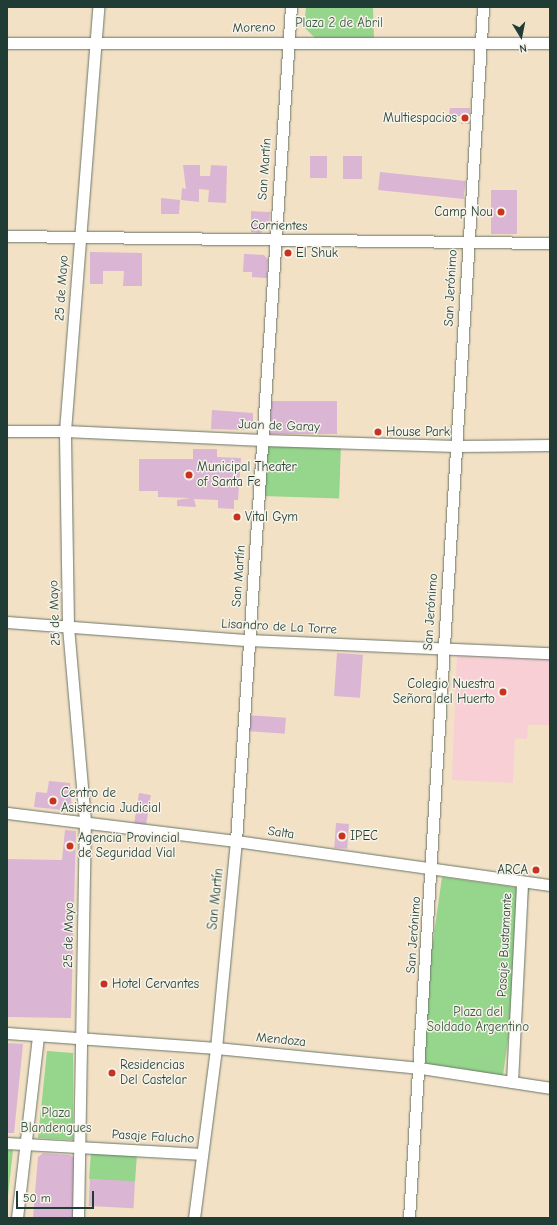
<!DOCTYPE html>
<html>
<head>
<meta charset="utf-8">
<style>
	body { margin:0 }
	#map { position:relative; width:557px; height:1225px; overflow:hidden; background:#f3e1c6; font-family:"Comic Neue",sans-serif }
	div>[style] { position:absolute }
	.built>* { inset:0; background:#f7cfd4 }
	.green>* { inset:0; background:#95d58c; transform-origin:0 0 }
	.building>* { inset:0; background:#dab5d4; transform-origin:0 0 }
	.roads { filter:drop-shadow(0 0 1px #697667) drop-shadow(0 0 1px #697667) }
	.street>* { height:11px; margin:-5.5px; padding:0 5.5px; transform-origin:5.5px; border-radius:5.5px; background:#fff }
	.dots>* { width:11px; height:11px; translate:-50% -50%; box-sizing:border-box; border:2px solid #f7f3e8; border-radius:50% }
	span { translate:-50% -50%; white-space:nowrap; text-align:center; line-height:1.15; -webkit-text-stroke:3px #f7f3e8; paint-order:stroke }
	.park-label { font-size:13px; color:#375b46 }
	.street-label { font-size:13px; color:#1f3d34 }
	.poi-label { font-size:13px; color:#1f3d34 }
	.right { translate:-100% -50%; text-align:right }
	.left { translate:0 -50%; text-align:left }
	.frame { position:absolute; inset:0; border:8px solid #1f3d34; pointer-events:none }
	.north { position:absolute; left:501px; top:16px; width:40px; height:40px; -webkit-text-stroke:3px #f7f3e8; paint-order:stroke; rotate:170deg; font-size:11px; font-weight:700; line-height:16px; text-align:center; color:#1f3d34 }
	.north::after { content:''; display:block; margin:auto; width:14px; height:18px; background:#1f3d34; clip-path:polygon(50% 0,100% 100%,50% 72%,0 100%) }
	.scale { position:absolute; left:16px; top:1191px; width:78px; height:18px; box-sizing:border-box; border:2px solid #1f3d34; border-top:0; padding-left:5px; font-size:12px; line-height:14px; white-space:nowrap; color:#1f3d34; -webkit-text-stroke:3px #f7f3e8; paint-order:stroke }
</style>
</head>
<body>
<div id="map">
	<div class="built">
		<div style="clip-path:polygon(457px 656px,550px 659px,550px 725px,528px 725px,527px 739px,515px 738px,513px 783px,452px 780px)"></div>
	</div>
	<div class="green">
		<div style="clip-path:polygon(306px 7px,373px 7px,374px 39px,317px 40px,304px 27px)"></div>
		<div style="left:265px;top:443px;width:76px;height:53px;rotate:2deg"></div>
		<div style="left:442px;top:877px;width:88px;height:188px;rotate:8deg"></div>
		<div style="clip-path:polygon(47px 1051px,73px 1053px,73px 1140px,38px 1138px)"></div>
		<div style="clip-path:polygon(7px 1150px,13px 1150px,7px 1205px)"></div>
		<div style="left:91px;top:1152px;width:46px;height:27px;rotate:4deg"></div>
	</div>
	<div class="building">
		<div style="clip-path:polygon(450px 108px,470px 108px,470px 124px,461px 124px,461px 116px,455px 116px,455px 120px,448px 120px)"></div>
		<div style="left:310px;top:156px;width:17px;height:22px"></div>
		<div style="left:343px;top:156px;width:19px;height:23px"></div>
		<div style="clip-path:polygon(183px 165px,200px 165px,200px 176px,210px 176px,211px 165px,227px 166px,226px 203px,208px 202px,209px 190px,199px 189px,199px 202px,181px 200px,182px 188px,186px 189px)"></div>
		<div style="left:380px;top:172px;width:86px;height:18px;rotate:6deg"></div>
		<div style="left:491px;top:190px;width:26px;height:44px"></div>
		<div style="clip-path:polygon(161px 198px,180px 200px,179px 214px,161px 214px)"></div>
		<div style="clip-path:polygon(251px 211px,270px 212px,269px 226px,260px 233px,251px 232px)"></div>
		<div style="clip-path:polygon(90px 252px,142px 253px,142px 286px,123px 286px,124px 271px,103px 271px,103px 284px,90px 284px)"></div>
		<div style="clip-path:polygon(244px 254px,264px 255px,268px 260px,267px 278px,252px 277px,252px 272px,243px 272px)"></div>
		<div style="left:268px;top:401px;width:69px;height:33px"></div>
		<div style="clip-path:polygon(212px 410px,253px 413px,253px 425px,247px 430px,211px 429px)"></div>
		<div style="clip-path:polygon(193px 449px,217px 449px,217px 457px,241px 458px,238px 500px,234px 500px,234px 509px,218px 508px,218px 500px,194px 499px,196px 507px,177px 506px,177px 500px,190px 498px,158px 497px,158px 491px,139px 491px,139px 459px,193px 459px)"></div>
		<div style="left:337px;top:653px;width:26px;height:43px;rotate:4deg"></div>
		<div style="left:246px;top:715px;width:40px;height:16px;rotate:4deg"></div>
		<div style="clip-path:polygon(49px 781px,70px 783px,72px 811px,34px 807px,36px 792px,47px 793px)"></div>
		<div style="left:139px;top:793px;width:12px;height:32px;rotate:9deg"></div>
		<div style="left:336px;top:823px;width:13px;height:25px;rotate:4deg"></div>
		<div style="clip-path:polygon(65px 830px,76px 831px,71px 1018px,7px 1017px,7px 859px,62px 860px)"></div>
		<div style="clip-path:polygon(7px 1043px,23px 1044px,14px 1133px,7px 1133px)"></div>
		<div style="clip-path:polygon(43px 1153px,70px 1155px,74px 1158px,74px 1218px,33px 1218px,38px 1157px)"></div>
		<div style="left:90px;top:1179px;width:45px;height:27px;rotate:3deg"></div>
	</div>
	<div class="roads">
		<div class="street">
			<div style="left:7px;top:43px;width:543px"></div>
			<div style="left:7px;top:236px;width:543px;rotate:0.74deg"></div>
			<div style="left:7px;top:431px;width:58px"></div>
			<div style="left:65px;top:431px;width:198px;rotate:2.6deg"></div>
			<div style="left:263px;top:440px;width:193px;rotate:1.8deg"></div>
			<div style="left:456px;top:446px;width:94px;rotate:-0.6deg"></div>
			<div style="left:7px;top:622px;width:242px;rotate:4.3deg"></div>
			<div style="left:248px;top:640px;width:302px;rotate:2.5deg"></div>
			<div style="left:7px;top:813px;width:231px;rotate:7deg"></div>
			<div style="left:236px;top:841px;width:317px;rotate:8deg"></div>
			<div style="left:7px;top:1033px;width:210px;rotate:4.1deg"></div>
			<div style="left:216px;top:1048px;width:205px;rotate:5.6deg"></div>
			<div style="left:420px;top:1068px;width:132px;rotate:8.7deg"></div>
			<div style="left:512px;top:1082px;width:200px;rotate:-87.1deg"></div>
			<div style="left:7px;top:1143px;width:195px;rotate:3.2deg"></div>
			<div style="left:17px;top:1218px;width:183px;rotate:-83.4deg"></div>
			<div style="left:78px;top:1218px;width:397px;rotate:-89deg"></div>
			<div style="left:85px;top:821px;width:196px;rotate:-95deg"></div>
			<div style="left:68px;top:626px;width:195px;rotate:-90.9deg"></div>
			<div style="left:65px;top:431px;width:425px;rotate:-85.5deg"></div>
			<div style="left:194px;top:1218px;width:171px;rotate:-82.6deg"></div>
			<div style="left:216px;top:1048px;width:208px;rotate:-84.5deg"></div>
			<div style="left:236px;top:841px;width:836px;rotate:-86.23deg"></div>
			<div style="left:409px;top:1218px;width:1213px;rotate:-86.5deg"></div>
		</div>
	</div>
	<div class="dots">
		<div style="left:465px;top:118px;background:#c8321e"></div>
		<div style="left:501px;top:212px;background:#c8321e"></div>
		<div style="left:288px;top:253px;background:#c8321e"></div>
		<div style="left:378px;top:432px;background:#c8321e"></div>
		<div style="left:189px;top:475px;background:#c8321e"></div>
		<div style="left:237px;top:517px;background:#c8321e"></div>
		<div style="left:503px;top:692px;background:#c8321e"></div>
		<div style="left:53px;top:801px;background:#c8321e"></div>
		<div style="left:342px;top:836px;background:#c8321e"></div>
		<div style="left:70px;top:846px;background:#c8321e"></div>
		<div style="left:536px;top:870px;background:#c8321e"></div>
		<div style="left:104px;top:984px;background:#c8321e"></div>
		<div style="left:112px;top:1073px;background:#c8321e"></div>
	</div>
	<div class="park-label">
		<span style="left:339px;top:23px">Plaza 2 de Abril</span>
		<span style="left:478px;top:1020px">Plaza del<br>Soldado Argentino</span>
		<span style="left:56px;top:1121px">Plaza<br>Blandengues</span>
	</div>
	<div class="street-label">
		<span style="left:254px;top:28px;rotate:-1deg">Moreno</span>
		<span style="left:265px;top:169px;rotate:-86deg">San Martín</span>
		<span style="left:279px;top:226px;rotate:1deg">Corrientes</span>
		<span style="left:62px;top:288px;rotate:-86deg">25 de Mayo</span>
		<span style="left:451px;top:288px;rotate:-87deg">San Jerónimo</span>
		<span style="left:279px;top:426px;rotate:2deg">Juan de Garay</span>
		<span style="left:239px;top:576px;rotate:-86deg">San Martín</span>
		<span style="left:431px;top:612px;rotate:-86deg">San Jerónimo</span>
		<span style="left:55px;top:613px;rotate:-92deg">25 de Mayo</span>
		<span style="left:279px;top:627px;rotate:3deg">Lisandro de La Torre</span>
		<span style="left:281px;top:833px;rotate:8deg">Salta</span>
		<span style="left:216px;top:899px;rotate:-84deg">San Martín</span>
		<span style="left:69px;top:935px;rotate:-89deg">25 de Mayo</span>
		<span style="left:414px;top:935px;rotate:-86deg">San Jerónimo</span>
		<span style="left:505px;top:945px;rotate:-87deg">Pasaje Bustamante</span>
		<span style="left:281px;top:1040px;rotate:6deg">Mendoza</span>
		<span style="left:153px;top:1137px;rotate:3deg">Pasaje Falucho</span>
	</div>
	<div class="poi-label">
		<span class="right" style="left:457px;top:118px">Multiespacios</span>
		<span class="right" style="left:493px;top:212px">Camp Nou</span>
		<span class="left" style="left:296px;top:253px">El Shuk</span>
		<span class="left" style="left:386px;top:432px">House Park</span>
		<span class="left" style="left:197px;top:475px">Municipal Theater<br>of Santa Fe</span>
		<span class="left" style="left:245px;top:517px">Vital Gym</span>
		<span class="right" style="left:495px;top:692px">Colegio Nuestra<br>Señora del Huerto</span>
		<span class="left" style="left:61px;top:801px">Centro de<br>Asistencia Judicial</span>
		<span class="left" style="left:350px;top:836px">IPEC</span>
		<span class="left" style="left:78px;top:846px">Agencia Provincial<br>de Seguridad Vial</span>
		<span class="right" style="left:528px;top:870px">ARCA</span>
		<span class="left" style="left:112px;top:984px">Hotel Cervantes</span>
		<span class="left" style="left:120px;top:1073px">Residencias<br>Del Castelar</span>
	</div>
	<div class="frame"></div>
	<div class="north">N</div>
	<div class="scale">50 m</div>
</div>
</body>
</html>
